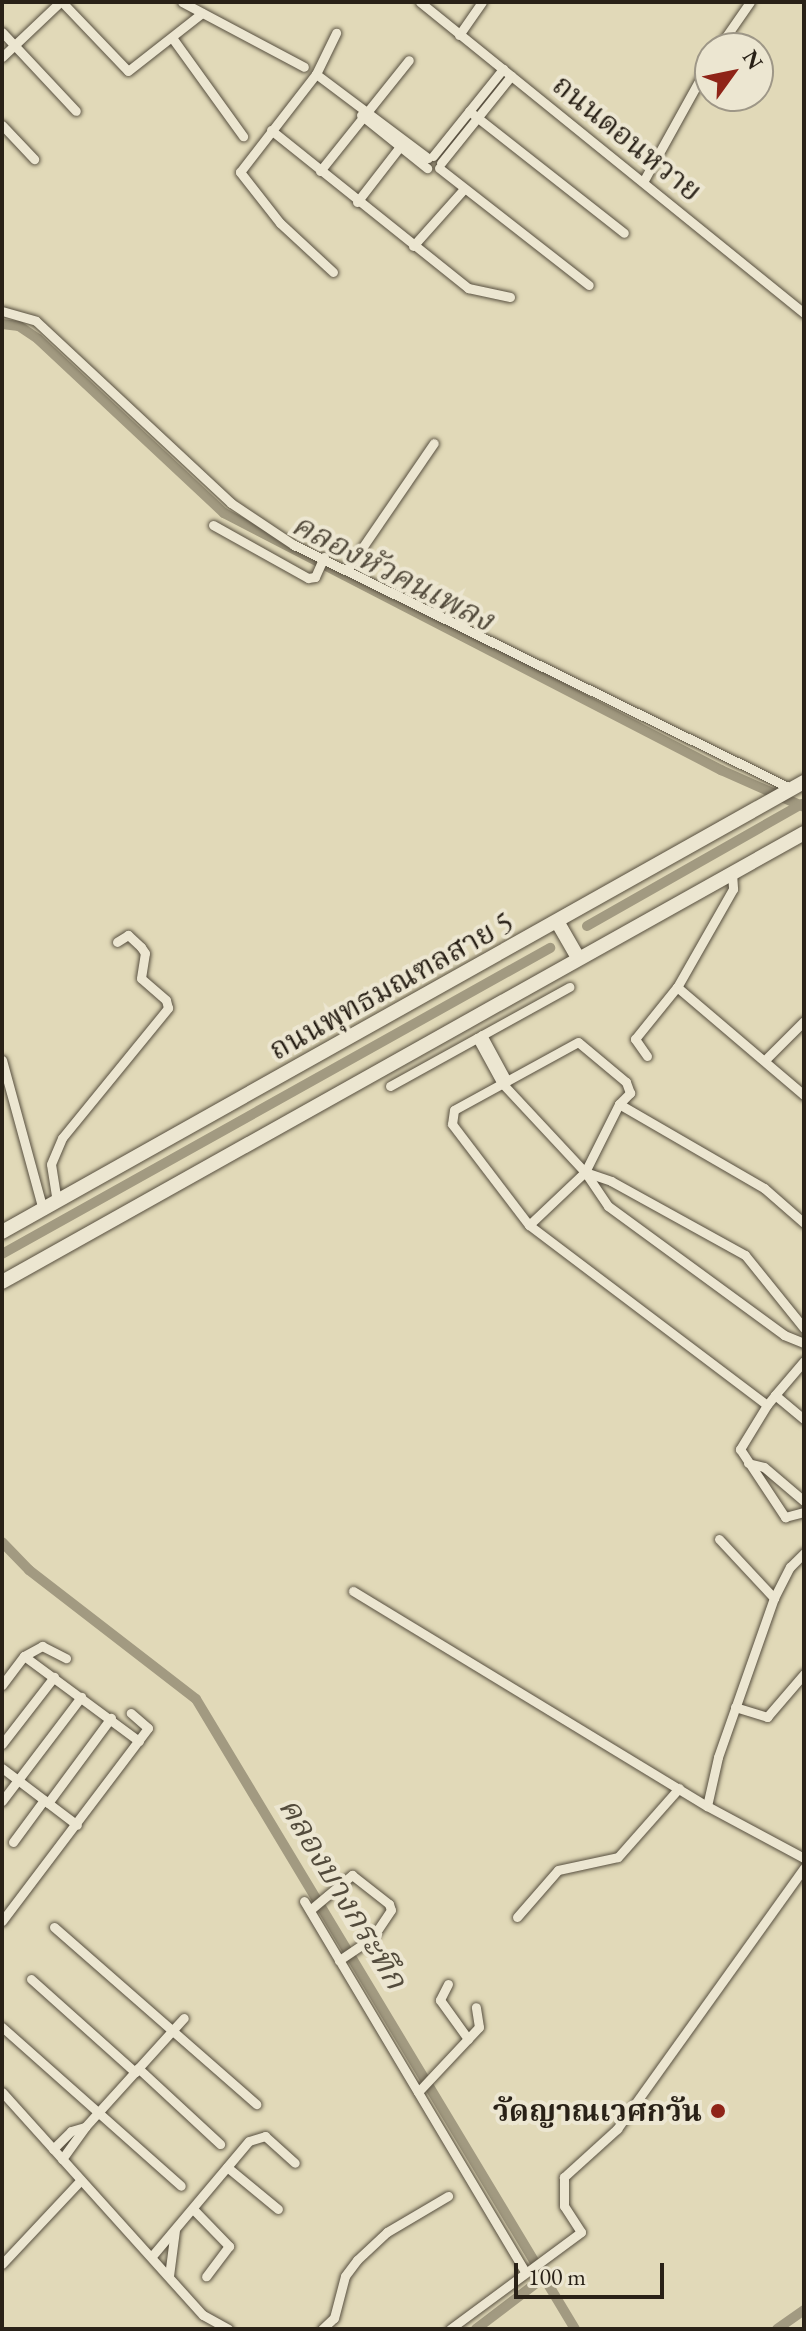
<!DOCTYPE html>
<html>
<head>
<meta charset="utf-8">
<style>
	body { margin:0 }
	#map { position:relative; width:806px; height:2331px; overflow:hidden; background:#e1d9b8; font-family:"EB Garamond","Noto Serif Thai",serif }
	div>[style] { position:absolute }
	.canal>* { height:10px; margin:-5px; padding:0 5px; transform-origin:5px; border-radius:5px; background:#a29a81 }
	.roads { filter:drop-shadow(0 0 2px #574f3f) drop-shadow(0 0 2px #574f3f) }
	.minor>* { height:9px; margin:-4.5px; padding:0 4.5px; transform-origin:4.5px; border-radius:4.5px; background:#ece6d1 }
	.secondary>* { height:14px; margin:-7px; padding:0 7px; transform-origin:7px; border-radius:7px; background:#ece6d1 }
	.dots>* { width:22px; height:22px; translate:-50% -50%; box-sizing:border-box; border:4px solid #ece6d1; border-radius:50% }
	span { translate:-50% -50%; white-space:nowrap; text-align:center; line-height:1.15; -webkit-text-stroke:8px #ece6d1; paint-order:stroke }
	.street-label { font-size:30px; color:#292117 }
	.poi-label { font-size:30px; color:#292117; font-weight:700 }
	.right { translate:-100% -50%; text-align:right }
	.water-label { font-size:32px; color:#534b3c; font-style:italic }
	.frame { position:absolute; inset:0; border:4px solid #292117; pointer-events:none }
	.north { position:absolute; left:694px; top:32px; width:80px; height:80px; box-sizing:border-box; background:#ece6d1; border:2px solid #9e9787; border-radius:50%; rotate:57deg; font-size:22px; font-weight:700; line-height:32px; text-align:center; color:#292117 }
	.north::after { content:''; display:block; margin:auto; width:28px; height:36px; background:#8f2418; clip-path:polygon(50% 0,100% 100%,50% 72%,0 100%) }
	.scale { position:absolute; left:514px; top:2263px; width:150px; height:36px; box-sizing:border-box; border:4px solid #292117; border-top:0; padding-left:10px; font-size:24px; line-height:28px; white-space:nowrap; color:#292117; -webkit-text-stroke:6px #ece6d1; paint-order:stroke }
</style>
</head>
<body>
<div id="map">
	<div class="canal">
		<div style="left:2px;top:324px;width:17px;rotate:7deg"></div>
		<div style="left:19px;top:326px;width:23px;rotate:34deg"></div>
		<div style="left:38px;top:339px;width:255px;rotate:43.1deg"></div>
		<div style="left:224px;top:513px;width:560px;rotate:27.34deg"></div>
		<div style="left:721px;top:770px;width:91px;rotate:24deg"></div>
		<div style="left:587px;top:926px;width:247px;rotate:-29.6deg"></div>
		<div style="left:2px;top:1254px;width:628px;rotate:-29.18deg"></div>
		<div style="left:2px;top:1542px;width:39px;rotate:46deg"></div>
		<div style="left:29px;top:1570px;width:211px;rotate:37.7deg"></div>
		<div style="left:196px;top:1699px;width:735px;rotate:58.97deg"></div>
		<div style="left:476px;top:2329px;width:84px;rotate:-37.3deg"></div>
		<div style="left:777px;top:2329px;width:33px;rotate:-35deg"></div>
	</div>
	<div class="roads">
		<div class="minor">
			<div style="left:62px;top:2px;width:95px;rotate:46.3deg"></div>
			<div style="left:128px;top:71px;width:94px;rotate:-38.1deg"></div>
			<div style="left:182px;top:2px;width:138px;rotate:28deg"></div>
			<div style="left:420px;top:2px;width:494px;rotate:39deg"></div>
			<div style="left:2px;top:32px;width:108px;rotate:46.9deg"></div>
			<div style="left:459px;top:35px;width:40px;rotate:-55.1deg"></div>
			<div style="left:173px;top:39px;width:120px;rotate:54.2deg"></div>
			<div style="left:718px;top:48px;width:56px;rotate:-55.2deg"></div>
			<div style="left:2px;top:57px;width:80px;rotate:-43.5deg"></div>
			<div style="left:316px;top:74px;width:140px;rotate:36.9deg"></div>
			<div style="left:469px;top:111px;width:197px;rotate:38.2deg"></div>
			<div style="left:361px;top:115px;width:85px;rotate:38.8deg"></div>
			<div style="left:2px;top:125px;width:47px;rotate:46.7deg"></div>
			<div style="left:271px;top:130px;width:253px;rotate:38.7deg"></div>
			<div style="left:468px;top:288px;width:43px;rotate:12.1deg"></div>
			<div style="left:433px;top:156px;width:112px;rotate:-51.2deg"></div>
			<div style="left:441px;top:163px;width:112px;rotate:-51.2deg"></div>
			<div style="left:439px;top:168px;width:190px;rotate:38deg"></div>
			<div style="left:320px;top:171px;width:142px;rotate:-51.3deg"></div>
			<div style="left:643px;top:182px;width:138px;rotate:-61deg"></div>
			<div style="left:357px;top:202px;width:73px;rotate:-52.2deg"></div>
			<div style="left:413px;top:246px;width:76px;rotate:-48.2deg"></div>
			<div style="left:333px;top:272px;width:72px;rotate:-137.2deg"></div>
			<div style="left:280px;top:223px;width:65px;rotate:-128.1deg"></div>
			<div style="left:240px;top:172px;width:124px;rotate:-52.2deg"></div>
			<div style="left:316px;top:74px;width:46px;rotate:-64deg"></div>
			<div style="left:2px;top:311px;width:35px;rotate:16deg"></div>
			<div style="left:36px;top:321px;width:267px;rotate:43deg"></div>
			<div style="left:231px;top:503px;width:76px;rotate:33.7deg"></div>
			<div style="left:294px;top:545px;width:555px;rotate:26.1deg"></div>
			<div style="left:213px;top:525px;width:109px;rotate:29.2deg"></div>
			<div style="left:308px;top:578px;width:7px;rotate:-8deg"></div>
			<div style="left:315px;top:577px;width:22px;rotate:-66deg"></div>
			<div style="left:349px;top:567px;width:150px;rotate:-55.6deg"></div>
			<div style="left:732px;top:873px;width:16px;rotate:86deg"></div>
			<div style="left:733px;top:889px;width:113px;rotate:119.7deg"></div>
			<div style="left:677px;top:987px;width:167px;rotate:40.4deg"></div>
			<div style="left:482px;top:1035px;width:52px;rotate:61.5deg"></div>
			<div style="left:477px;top:1038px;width:50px;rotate:61.4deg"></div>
			<div style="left:501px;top:1082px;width:123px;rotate:47deg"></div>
			<div style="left:585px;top:1172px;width:41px;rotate:55.9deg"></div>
			<div style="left:608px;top:1206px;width:218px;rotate:36.2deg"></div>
			<div style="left:784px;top:1335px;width:22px;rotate:22deg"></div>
			<div style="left:647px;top:1056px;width:21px;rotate:-125deg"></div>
			<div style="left:635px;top:1039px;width:67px;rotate:-51.1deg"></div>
			<div style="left:767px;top:1058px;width:52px;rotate:-45deg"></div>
			<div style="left:2px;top:1060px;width:156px;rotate:74.7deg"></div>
			<div style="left:390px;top:1086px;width:205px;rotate:-28.9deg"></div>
			<div style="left:619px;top:1104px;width:168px;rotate:30.1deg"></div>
			<div style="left:764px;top:1188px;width:53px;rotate:41.2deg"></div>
			<div style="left:585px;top:1172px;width:28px;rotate:19deg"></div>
			<div style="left:611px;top:1181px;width:153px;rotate:28.9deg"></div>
			<div style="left:745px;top:1255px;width:94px;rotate:51.1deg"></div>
			<div style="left:57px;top:1202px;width:38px;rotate:-99deg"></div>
			<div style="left:51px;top:1164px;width:28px;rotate:-67deg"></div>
			<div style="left:62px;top:1138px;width:168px;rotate:-50.8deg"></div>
			<div style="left:168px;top:1008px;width:8px;rotate:-104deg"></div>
			<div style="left:166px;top:1000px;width:33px;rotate:-139deg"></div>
			<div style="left:141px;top:978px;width:25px;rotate:-81deg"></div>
			<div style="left:145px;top:953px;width:7px;rotate:-124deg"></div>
			<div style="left:141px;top:947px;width:18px;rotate:-137deg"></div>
			<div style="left:128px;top:935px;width:13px;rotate:148deg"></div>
			<div style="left:529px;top:1225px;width:77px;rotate:-43.4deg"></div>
			<div style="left:585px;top:1172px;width:76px;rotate:-63.4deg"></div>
			<div style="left:619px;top:1104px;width:16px;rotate:-45deg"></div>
			<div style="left:630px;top:1093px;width:12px;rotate:-110deg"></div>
			<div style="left:626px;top:1082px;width:62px;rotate:-140.2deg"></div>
			<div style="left:578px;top:1042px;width:141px;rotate:151.3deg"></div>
			<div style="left:454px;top:1110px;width:14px;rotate:98deg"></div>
			<div style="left:452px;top:1124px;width:127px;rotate:52.7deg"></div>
			<div style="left:529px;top:1225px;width:298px;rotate:37.1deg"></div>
			<div style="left:767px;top:1405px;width:13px;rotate:-51deg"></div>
			<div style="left:804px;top:1361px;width:45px;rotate:130.5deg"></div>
			<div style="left:775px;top:1395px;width:38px;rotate:40deg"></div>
			<div style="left:767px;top:1405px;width:52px;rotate:121.5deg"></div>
			<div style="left:740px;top:1449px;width:82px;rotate:56.5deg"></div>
			<div style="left:785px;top:1517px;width:20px;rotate:-15deg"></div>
			<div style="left:748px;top:1463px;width:16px;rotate:14deg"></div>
			<div style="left:764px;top:1467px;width:52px;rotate:40.4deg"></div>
			<div style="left:719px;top:1539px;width:81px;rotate:47deg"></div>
			<div style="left:353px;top:1591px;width:414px;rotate:31.3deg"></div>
			<div style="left:707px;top:1806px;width:110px;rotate:28.2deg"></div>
			<div style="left:24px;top:1656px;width:21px;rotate:-29deg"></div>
			<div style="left:42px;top:1646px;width:27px;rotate:27deg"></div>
			<div style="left:2px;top:1685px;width:36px;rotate:-53deg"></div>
			<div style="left:24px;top:1656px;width:143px;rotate:36.5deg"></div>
			<div style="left:735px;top:1707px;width:34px;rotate:17deg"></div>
			<div style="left:767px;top:1717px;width:57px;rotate:-49.3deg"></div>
			<div style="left:2px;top:1744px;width:85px;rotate:-52.2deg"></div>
			<div style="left:2px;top:1768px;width:94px;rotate:37.2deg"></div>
			<div style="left:2px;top:1801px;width:131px;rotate:-52.8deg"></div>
			<div style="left:48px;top:1803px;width:106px;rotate:-53.5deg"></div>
			<div style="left:707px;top:1806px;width:50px;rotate:-77.3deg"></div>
			<div style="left:718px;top:1757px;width:169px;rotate:-70.6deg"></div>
			<div style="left:774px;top:1598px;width:35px;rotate:-63deg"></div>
			<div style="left:790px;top:1567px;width:20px;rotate:-45deg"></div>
			<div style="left:13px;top:1842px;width:52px;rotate:-53.6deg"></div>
			<div style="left:304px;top:1901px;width:432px;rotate:59.2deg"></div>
			<div style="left:310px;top:1910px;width:55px;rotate:-39.8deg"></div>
			<div style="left:352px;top:1875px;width:47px;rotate:38.1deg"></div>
			<div style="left:389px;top:1904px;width:6px;rotate:72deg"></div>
			<div style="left:391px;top:1910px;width:34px;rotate:124deg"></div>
			<div style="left:372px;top:1938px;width:40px;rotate:146deg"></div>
			<div style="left:517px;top:1917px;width:62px;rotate:-48.9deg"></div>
			<div style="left:558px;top:1870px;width:61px;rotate:-12.2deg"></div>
			<div style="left:618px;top:1857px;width:92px;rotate:-48.5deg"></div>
			<div style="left:2px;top:1921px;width:242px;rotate:-52.9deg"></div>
			<div style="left:148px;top:1728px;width:23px;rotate:-139deg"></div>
			<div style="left:54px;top:1927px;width:269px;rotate:41.2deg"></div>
			<div style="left:31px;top:1979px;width:140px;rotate:41.8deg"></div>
			<div style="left:448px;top:1984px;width:18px;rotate:117deg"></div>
			<div style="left:440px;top:2000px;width:48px;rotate:54.3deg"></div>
			<div style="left:2px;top:2027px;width:239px;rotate:41.6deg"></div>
			<div style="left:138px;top:2068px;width:112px;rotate:42.8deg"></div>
			<div style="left:2px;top:2092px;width:300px;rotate:48deg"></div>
			<div style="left:203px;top:2315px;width:29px;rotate:29deg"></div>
			<div style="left:418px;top:2092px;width:89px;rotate:-46.8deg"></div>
			<div style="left:479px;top:2027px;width:20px;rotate:-99deg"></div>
			<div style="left:53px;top:2149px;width:25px;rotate:-45deg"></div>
			<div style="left:71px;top:2131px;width:15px;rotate:-16deg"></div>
			<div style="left:62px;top:2159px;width:39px;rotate:-54deg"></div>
			<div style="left:85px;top:2127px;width:147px;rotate:-47.8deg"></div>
			<div style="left:227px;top:2167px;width:66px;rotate:39.5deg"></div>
			<div style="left:193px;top:2209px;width:52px;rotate:45.8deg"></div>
			<div style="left:229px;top:2246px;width:38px;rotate:127deg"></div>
			<div style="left:152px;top:2256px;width:150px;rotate:-49.9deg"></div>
			<div style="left:249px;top:2141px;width:17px;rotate:-17deg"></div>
			<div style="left:265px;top:2136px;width:40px;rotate:42deg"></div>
			<div style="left:2px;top:2264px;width:115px;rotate:-46.8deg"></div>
			<div style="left:169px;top:2276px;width:46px;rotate:-82.6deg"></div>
			<div style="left:322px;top:2329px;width:16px;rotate:-43deg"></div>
			<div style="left:334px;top:2318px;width:43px;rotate:-75.3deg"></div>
			<div style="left:345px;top:2276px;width:20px;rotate:-53deg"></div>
			<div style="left:357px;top:2260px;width:41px;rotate:-43deg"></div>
			<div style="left:387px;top:2232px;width:71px;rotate:-30.5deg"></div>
			<div style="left:450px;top:2329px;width:163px;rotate:-36.5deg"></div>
			<div style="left:581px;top:2232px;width:31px;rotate:-123deg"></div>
			<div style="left:564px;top:2206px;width:29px;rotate:-90deg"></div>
			<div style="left:564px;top:2177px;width:72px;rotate:-42.2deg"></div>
			<div style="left:617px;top:2129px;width:321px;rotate:-54.4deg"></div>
		</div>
		<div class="secondary">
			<div style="left:558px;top:923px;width:38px;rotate:60deg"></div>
			<div style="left:2px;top:1232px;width:920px;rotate:-29.3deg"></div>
			<div style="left:2px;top:1282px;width:919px;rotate:-29.24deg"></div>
		</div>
	</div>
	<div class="dots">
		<div style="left:718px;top:2111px;background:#8f2418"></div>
	</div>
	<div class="street-label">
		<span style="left:627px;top:138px;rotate:39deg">ถนนดอนหวาย</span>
		<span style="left:391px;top:986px;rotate:-29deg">ถนนพุทธมณฑลสาย 5</span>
	</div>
	<div class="poi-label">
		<span class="right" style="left:702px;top:2111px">วัดญาณเวศกวัน</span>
	</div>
	<div class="water-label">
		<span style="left:393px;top:572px;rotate:27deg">คลองหัวคนเพลง</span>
		<span style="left:343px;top:1893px;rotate:59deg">คลองบางกระทึก</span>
	</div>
	<div class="frame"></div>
	<div class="north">N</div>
	<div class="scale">100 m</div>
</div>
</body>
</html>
